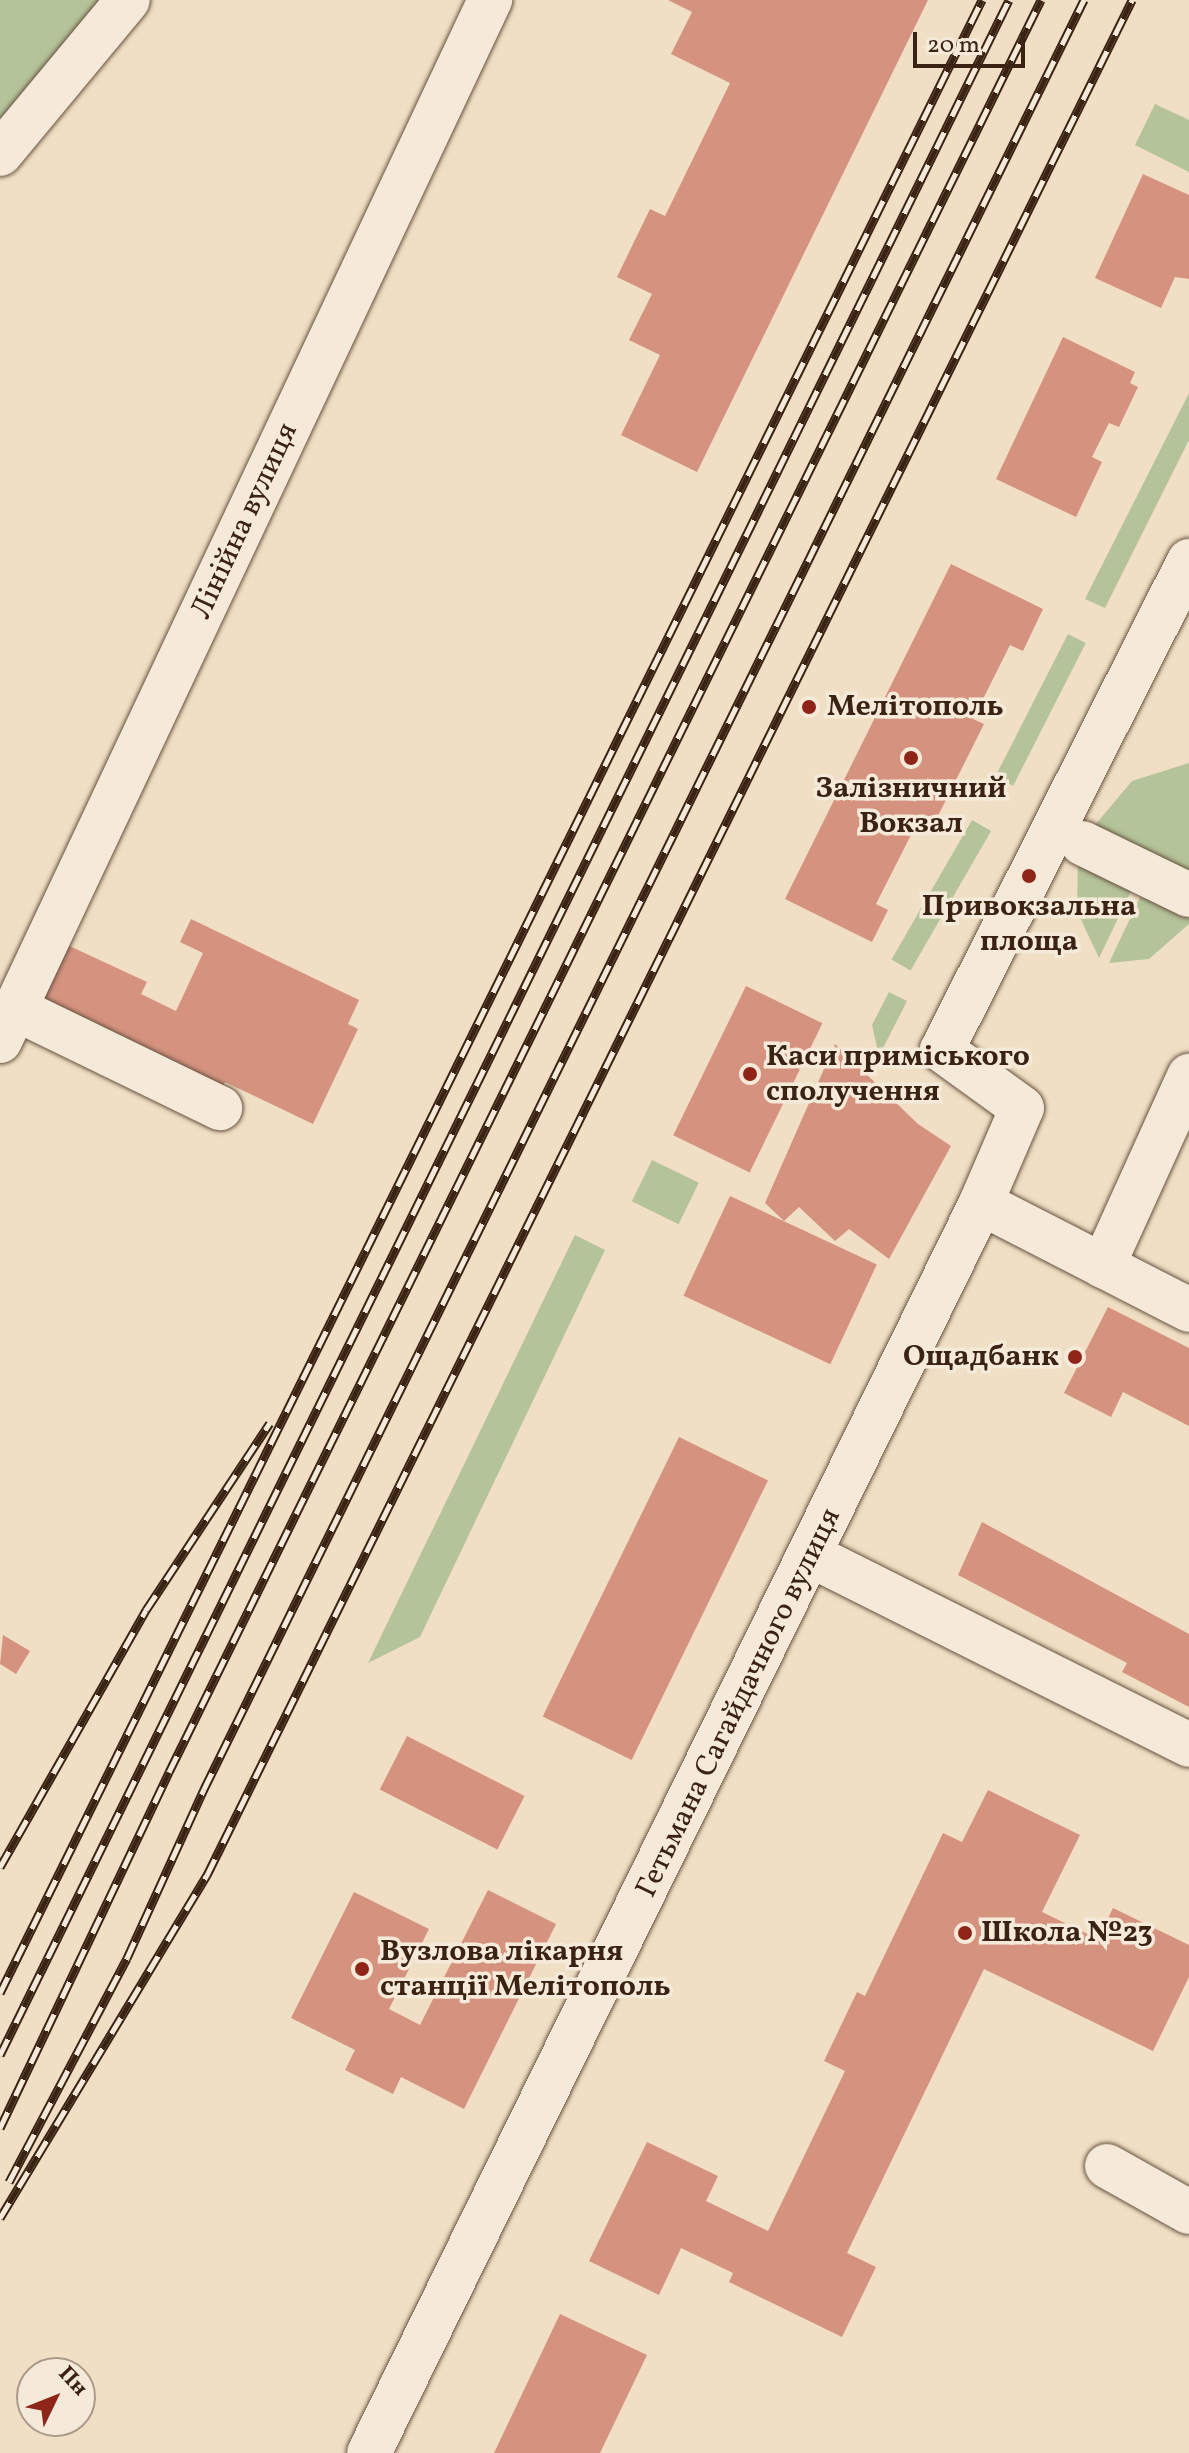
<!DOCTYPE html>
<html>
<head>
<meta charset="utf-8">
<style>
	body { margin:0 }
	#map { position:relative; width:1189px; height:2453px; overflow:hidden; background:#f0dfc4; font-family:Vollkorn,serif }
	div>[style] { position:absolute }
	.green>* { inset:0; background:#b4c399; transform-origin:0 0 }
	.building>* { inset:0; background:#d5937f; transform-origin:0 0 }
	.roads { filter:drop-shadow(0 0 2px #685240) drop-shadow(0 0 2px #685240) }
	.minor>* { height:44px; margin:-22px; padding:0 22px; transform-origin:22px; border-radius:22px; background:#f5ead9 }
	.rail>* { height:9px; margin-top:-4.5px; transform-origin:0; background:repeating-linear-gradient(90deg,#f5ead9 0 18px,#3b2314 0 36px); box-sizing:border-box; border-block:2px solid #3b2314 }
	.dots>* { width:22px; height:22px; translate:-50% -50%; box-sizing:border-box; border:4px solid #f5ead9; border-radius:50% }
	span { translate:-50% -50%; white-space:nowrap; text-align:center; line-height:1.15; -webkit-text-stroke:7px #f5ead9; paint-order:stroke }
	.street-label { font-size:30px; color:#3b2314 }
	.poi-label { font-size:30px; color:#3b2314; font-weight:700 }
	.left { translate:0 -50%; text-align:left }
	.right { translate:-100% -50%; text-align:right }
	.north { position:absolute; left:16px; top:2357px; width:80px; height:80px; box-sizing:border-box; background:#f5ead9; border:2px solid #ab9a8a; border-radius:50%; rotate:47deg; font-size:22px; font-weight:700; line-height:32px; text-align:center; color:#3b2314 }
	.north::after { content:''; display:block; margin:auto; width:28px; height:36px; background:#8f2418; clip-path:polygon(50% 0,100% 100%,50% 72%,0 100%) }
	.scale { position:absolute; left:913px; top:32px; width:112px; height:36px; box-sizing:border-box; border:4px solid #3b2314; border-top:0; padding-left:10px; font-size:24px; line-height:28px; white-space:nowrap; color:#3b2314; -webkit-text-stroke:6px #f5ead9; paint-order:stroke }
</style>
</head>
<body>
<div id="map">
	<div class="green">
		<div style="clip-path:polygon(0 0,111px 0,0 122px)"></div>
		<div style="clip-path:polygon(1155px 104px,1189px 120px,1189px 172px,1135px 145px)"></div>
		<div style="clip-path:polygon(1189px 393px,1189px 440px,1105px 608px,1085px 599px)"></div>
		<div style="left:1068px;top:634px;width:20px;height:160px;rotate:27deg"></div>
		<div style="clip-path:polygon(1189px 763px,1189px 881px,1090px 831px,1132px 781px)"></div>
		<div style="left:972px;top:820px;width:22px;height:161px;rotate:30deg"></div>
		<div style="clip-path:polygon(1078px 857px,1134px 885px,1099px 958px,1077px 911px)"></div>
		<div style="clip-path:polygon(1144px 889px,1189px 911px,1189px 924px,1149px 959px,1109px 963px)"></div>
		<div style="clip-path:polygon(889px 992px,907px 1001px,879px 1056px,872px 1025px)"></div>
		<div style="left:652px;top:1160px;width:52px;height:46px;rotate:26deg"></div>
		<div style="clip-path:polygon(575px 1235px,605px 1250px,420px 1637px,368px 1663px)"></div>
	</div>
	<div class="building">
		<div style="clip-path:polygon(668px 0,928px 0,697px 472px,621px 435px,660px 355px,629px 340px,652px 294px,617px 277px,650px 209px,665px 216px,730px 83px,671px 54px,692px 12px)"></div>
		<div style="clip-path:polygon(1143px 174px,1189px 195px,1189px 279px,1175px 277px,1161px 308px,1095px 278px)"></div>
		<div style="clip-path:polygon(1063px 337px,1135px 372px,1130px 383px,1138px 387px,1119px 427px,1109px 423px,1092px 457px,1102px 462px,1076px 517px,996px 479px)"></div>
		<div style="clip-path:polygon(951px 564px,1043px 609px,1023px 651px,1010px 645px,973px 719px,984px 724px,930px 832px,916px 825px,876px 904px,888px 910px,872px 942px,785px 899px)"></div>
		<div style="clip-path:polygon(191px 919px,359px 1000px,348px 1024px,358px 1029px,313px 1124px,225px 1082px,220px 1094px,36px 1002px,63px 943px,147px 982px,141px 994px,176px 1011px,203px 953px,180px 942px)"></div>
		<div style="left:746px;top:986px;width:85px;height:166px;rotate:26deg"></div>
		<div style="clip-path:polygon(835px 1044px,918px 1124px,951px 1146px,889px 1259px,849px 1229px,835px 1241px,799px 1207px,784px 1221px,765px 1203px)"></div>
		<div style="left:730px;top:1196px;width:162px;height:110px;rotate:25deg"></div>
		<div style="clip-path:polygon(1108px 1307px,1189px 1348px,1189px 1426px,1123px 1392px,1111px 1417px,1064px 1393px)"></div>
		<div style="left:679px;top:1437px;width:99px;height:311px;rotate:26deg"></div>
		<div style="clip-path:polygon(982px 1522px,1189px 1634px,1189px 1707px,1122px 1672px,1127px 1663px,958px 1575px)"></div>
		<div style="clip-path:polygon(3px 1635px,30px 1651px,16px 1674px,0 1664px)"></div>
		<div style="left:407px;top:1736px;width:132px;height:60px;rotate:27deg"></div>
		<div style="clip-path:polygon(988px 1790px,1080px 1835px,1042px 1912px,1098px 1939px,1113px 1908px,1189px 1945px,1189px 1977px,1153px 2051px,984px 1969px,847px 2253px,876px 2267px,842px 2337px,729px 2282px,733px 2273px,681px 2248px,659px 2295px,589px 2261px,647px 2142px,718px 2176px,706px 2201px,768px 2231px,845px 2071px,824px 2061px,857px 1992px,865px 1996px,943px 1833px,962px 1842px)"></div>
		<div style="clip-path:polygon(488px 1890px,556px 1924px,464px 2109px,401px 2077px,393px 2094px,345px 2070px,355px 2050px,291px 2018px,354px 1892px,429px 1929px,389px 2009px,420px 2025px)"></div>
		<div style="clip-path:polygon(560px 2314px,647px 2355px,600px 2453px,494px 2453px)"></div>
	</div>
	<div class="roads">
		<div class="minor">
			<div style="left:0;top:154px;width:200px;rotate:-50.3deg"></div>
			<div style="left:1082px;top:843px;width:119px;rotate:25.9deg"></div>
			<div style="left:16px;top:1009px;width:227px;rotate:25.9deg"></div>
			<div style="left:0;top:1041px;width:1151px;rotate:-64.79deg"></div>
			<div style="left:981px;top:1203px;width:103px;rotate:-66.7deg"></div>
			<div style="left:1022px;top:1108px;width:99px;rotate:-144.1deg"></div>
			<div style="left:942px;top:1050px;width:548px;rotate:-63.2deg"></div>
			<div style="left:1103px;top:1266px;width:209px;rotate:-65.6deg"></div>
			<div style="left:812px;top:1556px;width:422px;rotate:26.6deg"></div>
			<div style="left:1107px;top:2166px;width:94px;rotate:29.3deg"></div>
			<div style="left:369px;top:2453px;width:1392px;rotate:-63.91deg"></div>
			<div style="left:981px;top:1203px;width:234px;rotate:27.2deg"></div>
		</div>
	</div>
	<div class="rail">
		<div style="left:0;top:1867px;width:296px;rotate:-60.4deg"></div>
		<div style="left:146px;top:1610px;width:224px;rotate:-56.5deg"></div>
		<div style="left:0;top:1993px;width:2222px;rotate:-63.77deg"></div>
		<div style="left:0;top:2055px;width:2289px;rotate:-63.85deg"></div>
		<div style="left:0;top:2128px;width:394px;rotate:-64.6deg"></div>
		<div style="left:169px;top:1772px;width:1975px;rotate:-63.8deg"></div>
		<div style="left:9px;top:2182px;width:253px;rotate:-62.2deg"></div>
		<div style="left:127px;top:1958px;width:186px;rotate:-65.5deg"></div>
		<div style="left:204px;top:1789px;width:1994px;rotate:-63.81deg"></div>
		<div style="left:0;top:2218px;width:401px;rotate:-58.9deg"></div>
		<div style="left:207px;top:1875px;width:2091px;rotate:-63.74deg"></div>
	</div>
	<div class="dots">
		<div style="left:809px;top:707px;background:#8f2418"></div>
		<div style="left:911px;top:758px;background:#8f2418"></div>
		<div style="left:1029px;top:876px;background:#8f2418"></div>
		<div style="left:750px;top:1074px;background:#8f2418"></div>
		<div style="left:1075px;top:1357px;background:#8f2418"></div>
		<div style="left:965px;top:1933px;background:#8f2418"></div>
		<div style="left:362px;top:1969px;background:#8f2418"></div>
	</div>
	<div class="street-label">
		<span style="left:245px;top:521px;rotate:-65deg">Лінійна вулиця</span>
		<span style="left:739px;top:1703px;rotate:-64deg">Гетьмана Сагайдачного вулиця</span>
	</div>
	<div class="poi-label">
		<span class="left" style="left:827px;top:707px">Мелітополь</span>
		<span style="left:911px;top:806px">Залізничний<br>Вокзал</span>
		<span style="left:1029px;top:924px">Привокзальна<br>площа</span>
		<span class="left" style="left:766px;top:1074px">Каси приміського<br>сполучення</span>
		<span class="right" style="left:1059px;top:1357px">Ощадбанк</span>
		<span class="left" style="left:981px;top:1933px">Школа №23</span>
		<span class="left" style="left:380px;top:1969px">Вузлова лікарня<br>станції Мелітополь</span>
	</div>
	<div class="north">Пн</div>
	<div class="scale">20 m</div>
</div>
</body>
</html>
